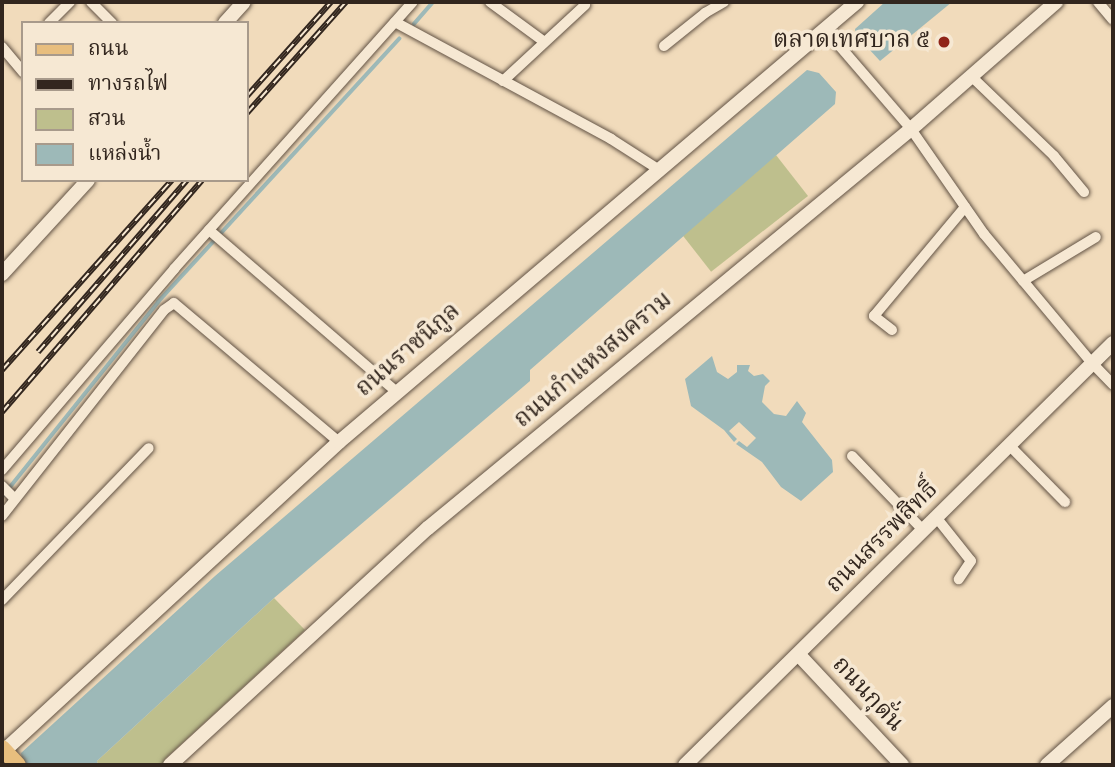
<!DOCTYPE html>
<html>
<head>
<meta charset="utf-8">
<style>
	body { margin:0 }
	#map { position:relative; width:1115px; height:767px; overflow:hidden; background:#f1dbbb; font-family:"Sorts Mill Goudy","Noto Serif Thai",serif }
	div>[style] { position:absolute }
	.green>* { inset:0; background:#bebf8d; transform-origin:0 0 }
	.water>* { inset:0; background:#9db9b8 }
	.stream>* { height:3.5px; margin:-1.75px; padding:0 1.75px; transform-origin:1.75px; border-radius:1.75px; background:#9db9b8 }
	.roads { filter:drop-shadow(0 0 2px #625345) drop-shadow(0 0 2px #625345) }
	.street>* { height:10px; margin:-5px; padding:0 5px; transform-origin:5px; border-radius:5px; background:#f6e8d3 }
	.secondary>* { height:14px; margin:-7px; padding:0 7px; transform-origin:7px; border-radius:7px; background:#f6e8d3 }
	.primary>* { height:16px; margin:-8px; padding:0 8px; transform-origin:8px; border-radius:8px; background:#e8be7e }
	.rail>* { height:6px; margin-top:-3px; transform-origin:0; background:repeating-linear-gradient(90deg,#f6e8d3 0 10px,#32261e 0 20px); box-sizing:border-box; border-block:2px solid #32261e }
	.dots>* { width:19px; height:19px; translate:-50% -50%; box-sizing:border-box; border:4px solid #f6e8d3; border-radius:50% }
	span { translate:-50% -50%; white-space:nowrap; text-align:center; line-height:1.15; -webkit-text-stroke:7px #f6e8d3; paint-order:stroke }
	.poi-label { font-size:24px; color:#32261e }
	.right { translate:-100% -50%; text-align:right }
	.street-label { font-size:24px; color:#32261e }
	.frame { position:absolute; inset:0; border:4px solid #32261e; pointer-events:none }
	.legend { position:absolute; left:21px; top:21px; width:228px; height:161px; box-sizing:border-box; background:#f6e8d3; border:2px solid #a89a8b; margin:0; padding:9px 12px; list-style:none; font-size:21px; color:#32261e }
	.legend li { display:flex; align-items:center; gap:14px; height:35px }
	.legend b { width:35px; border:2px solid #a89a8b }
</style>
</head>
<body>
<div id="map">
	<div class="green">
		<div style="left:776px;top:155px;width:52px;height:123px;rotate:52deg"></div>
		<div style="clip-path:polygon(274px 598px,305px 630px,165px 759px,163px 765px,98px 765px,97px 761px)"></div>
	</div>
	<div class="water">
		<div style="clip-path:polygon(885px 2px,952px 2px,880px 61px,856px 35px,855px 29px)"></div>
		<div style="clip-path:polygon(807px 70px,819px 73px,836px 92px,835px 104px,530px 370px,530px 381px,274px 598px,97px 761px,98px 765px,28px 765px,22px 759px,21px 753px,215px 576px)"></div>
		<div style="clip-path:polygon(712px 356px,717px 372px,728px 379px,737px 372px,737px 365px,750px 365px,748px 371px,754px 376px,763px 374px,770px 381px,765px 386px,762px 402px,774px 414px,786px 416px,797px 401px,806px 413px,802px 422px,832px 460px,833px 472px,801px 501px,781px 487px,762px 462px,736px 444px,739px 441px,747px 447px,756px 438px,739px 422px,729px 431px,737px 439px,734px 442px,724px 430px,691px 406px,685px 379px)"></div>
	</div>
	<div class="stream">
		<div style="left:414px;top:24px;width:29px;rotate:-49deg"></div>
		<div style="left:2px;top:497px;width:250px;rotate:-51.3deg"></div>
		<div style="left:158px;top:302px;width:357px;rotate:-47.5deg"></div>
	</div>
	<div class="roads">
		<div class="street">
			<div style="left:91px;top:2px;width:30px;rotate:45deg"></div>
			<div style="left:490px;top:2px;width:66px;rotate:36.3deg"></div>
			<div style="left:1098px;top:2px;width:23px;rotate:50deg"></div>
			<div style="left:395px;top:22px;width:246px;rotate:28.4deg"></div>
			<div style="left:611px;top:139px;width:56px;rotate:32.6deg"></div>
			<div style="left:49px;top:23px;width:30px;rotate:-45deg"></div>
			<div style="left:825px;top:29px;width:132px;rotate:49.3deg"></div>
			<div style="left:911px;top:129px;width:128px;rotate:55.2deg"></div>
			<div style="left:984px;top:234px;width:168px;rotate:50.1deg"></div>
			<div style="left:1092px;top:363px;width:30px;rotate:46deg"></div>
			<div style="left:664px;top:46px;width:53px;rotate:-38.8deg"></div>
			<div style="left:705px;top:13px;width:22px;rotate:-30deg"></div>
			<div style="left:2px;top:47px;width:33px;rotate:50deg"></div>
			<div style="left:971px;top:76px;width:115px;rotate:43.9deg"></div>
			<div style="left:1054px;top:156px;width:47px;rotate:50.2deg"></div>
			<div style="left:503px;top:81px;width:112px;rotate:-42.8deg"></div>
			<div style="left:209px;top:230px;width:248px;rotate:40.8deg"></div>
			<div style="left:1023px;top:281px;width:85px;rotate:-31.1deg"></div>
			<div style="left:892px;top:330px;width:23px;rotate:-142deg"></div>
			<div style="left:874px;top:316px;width:142px;rotate:-50.1deg"></div>
			<div style="left:1009px;top:445px;width:80px;rotate:45.5deg"></div>
			<div style="left:852px;top:456px;width:103px;rotate:46.2deg"></div>
			<div style="left:2px;top:470px;width:265px;rotate:-49.4deg"></div>
			<div style="left:174px;top:269px;width:358px;rotate:-48.2deg"></div>
			<div style="left:2px;top:486px;width:18px;rotate:45deg"></div>
			<div style="left:2px;top:516px;width:262px;rotate:-51.8deg"></div>
			<div style="left:164px;top:310px;width:12px;rotate:-35deg"></div>
			<div style="left:174px;top:303px;width:216px;rotate:40.1deg"></div>
			<div style="left:936px;top:517px;width:56px;rotate:51.5deg"></div>
			<div style="left:971px;top:561px;width:22px;rotate:124deg"></div>
			<div style="left:2px;top:600px;width:211px;rotate:-46deg"></div>
		</div>
		<div class="secondary">
			<div style="left:225px;top:23px;width:28px;rotate:-48deg"></div>
			<div style="left:2px;top:274px;width:127px;rotate:-47.5deg"></div>
			<div style="left:799px;top:655px;width:151px;rotate:46.9deg"></div>
			<div style="left:4px;top:751px;width:456px;rotate:-42.7deg"></div>
			<div style="left:339px;top:442px;width:680px;rotate:-40.35deg"></div>
			<div style="left:170px;top:765px;width:350px;rotate:-42.6deg"></div>
			<div style="left:428px;top:528px;width:626px;rotate:-39.56deg"></div>
			<div style="left:911px;top:129px;width:193px;rotate:-41.2deg"></div>
			<div style="left:685px;top:765px;width:601px;rotate:-44.6deg"></div>
			<div style="left:1047px;top:765px;width:89px;rotate:-41.8deg"></div>
		</div>
		<div class="primary">
			<div style="left:2px;top:748px;width:23px;rotate:47deg"></div>
		</div>
	</div>
	<div class="rail">
		<div style="left:247px;top:96px;width:126px;rotate:-48.2deg"></div>
		<div style="left:247px;top:113px;width:149px;rotate:-48.3deg"></div>
		<div style="left:38px;top:352px;width:228px;rotate:-49.1deg"></div>
		<div style="left:2px;top:370px;width:255px;rotate:-48.2deg"></div>
		<div style="left:2px;top:412px;width:306px;rotate:-49.2deg"></div>
	</div>
	<div class="dots">
		<div style="left:944px;top:42px;background:#8f2418"></div>
	</div>
	<div class="poi-label">
		<span class="right" style="left:930px;top:42px">ตลาดเทศบาล ๕</span>
	</div>
	<div class="street-label">
		<span style="left:409px;top:351px;rotate:-41deg">ถนนราชนิกูล</span>
		<span style="left:594px;top:361px;rotate:-40deg">ถนนกำแหงสงคราม</span>
		<span style="left:883px;top:538px;rotate:-45deg">ถนนสรรพสิทธิ์</span>
		<span style="left:867px;top:695px;rotate:47deg">ถนนกุดั่น</span>
	</div>
	<div class="frame"></div>
	<ul class="legend">
	<li><b style="height:9px;background:#e8be7e"></b>ถนน</li>
	<li><b style="height:9px;background:#32261e"></b>ทางรถไฟ</li>
	<li><b style="height:19px;background:#bebf8d"></b>สวน</li>
	<li><b style="height:19px;background:#9db9b8"></b>แหล่งน้ำ</li>
	</ul>
</div>
</body>
</html>
